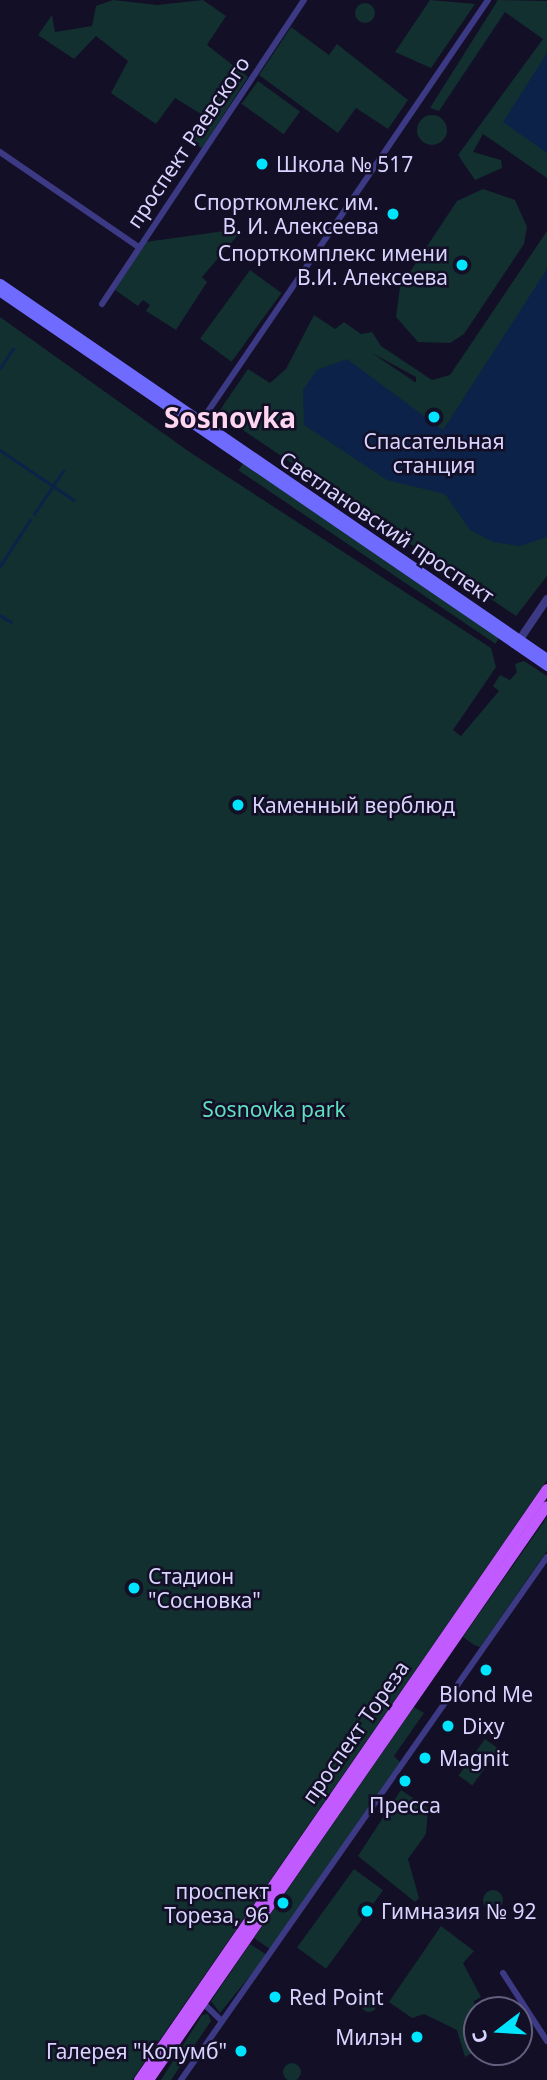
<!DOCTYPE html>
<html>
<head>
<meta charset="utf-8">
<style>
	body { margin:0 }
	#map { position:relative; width:547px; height:2080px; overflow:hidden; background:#130f26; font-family:"Noto Sans",sans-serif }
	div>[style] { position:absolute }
	.green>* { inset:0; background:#12302f; transform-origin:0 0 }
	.round { border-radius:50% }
	.water>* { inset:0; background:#0c2248 }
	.stream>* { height:2.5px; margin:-1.25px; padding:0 1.25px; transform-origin:1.25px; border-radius:1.25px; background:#0c2248 }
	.minor>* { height:6px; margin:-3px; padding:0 3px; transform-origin:3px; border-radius:3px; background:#3d3a85 }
	.tertiary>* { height:8px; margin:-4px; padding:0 4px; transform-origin:4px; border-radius:4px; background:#3d3a85 }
	.secondary>* { height:9px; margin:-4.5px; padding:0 4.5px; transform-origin:4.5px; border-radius:4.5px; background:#6f6bff }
	.primary>* { height:10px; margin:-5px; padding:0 5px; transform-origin:5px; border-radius:5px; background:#c25bff }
	.dots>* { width:19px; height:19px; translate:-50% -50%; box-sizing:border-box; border:4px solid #130f26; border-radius:50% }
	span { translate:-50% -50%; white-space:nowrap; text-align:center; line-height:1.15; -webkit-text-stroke:5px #130f26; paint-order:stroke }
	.street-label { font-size:21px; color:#d9d4ff }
	.poi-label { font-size:21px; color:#d9d4ff }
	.left { translate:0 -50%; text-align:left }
	.right { translate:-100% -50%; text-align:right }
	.park-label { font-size:21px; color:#5fe0c0 }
	.district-label { font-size:28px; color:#ffd6f0; font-weight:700 }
	.north { position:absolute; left:463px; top:1996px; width:70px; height:70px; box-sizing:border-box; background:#130f26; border:2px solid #625e7d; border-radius:50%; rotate:253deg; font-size:19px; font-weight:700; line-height:28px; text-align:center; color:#d9d4ff }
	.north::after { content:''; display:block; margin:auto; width:24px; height:32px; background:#00e5ff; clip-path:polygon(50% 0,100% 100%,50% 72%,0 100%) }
</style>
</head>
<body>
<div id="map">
	<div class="green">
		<div style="clip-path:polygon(113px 0,157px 5px,203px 0,226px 16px,207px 45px,248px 77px,202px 148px,190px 141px,206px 117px,175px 98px,156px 124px,111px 93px,128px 61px,96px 36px,74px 59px,38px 35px,52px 15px,55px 32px,92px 26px,96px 6px)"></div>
		<div style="clip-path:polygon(430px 0,475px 4px,431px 68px,395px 52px)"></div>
		<div style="clip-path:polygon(498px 0,547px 1px,547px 178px,483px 134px,473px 152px,501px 160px,502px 168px,475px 180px,458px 155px,543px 39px,505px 12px,439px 111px,430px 108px)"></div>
		<div class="round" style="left:355px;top:3px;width:20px;height:20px"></div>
		<div style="clip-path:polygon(291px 27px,329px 55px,337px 44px,408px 100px,388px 129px,356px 108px,338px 133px,259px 75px)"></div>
		<div style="left:258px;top:81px;width:52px;height:28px;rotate:36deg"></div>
		<div class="round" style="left:417px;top:115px;width:30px;height:30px"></div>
		<div style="clip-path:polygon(483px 189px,515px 200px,527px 227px,524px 244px,464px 334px,450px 343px,418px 342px,396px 317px,400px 287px,457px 201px)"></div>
		<div style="clip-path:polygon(232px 230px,238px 235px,202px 277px,207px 282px,176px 330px,146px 311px,150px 305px,143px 300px,138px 306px,115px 290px,145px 242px)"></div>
		<div style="clip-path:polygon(evenodd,547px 231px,547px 576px,516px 616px,218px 413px,248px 369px,270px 383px,286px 369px,314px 315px,335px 329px,344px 322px,361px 334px,372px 332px,381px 346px,432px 380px,450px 375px,547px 231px,372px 353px,416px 377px,416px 382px,415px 382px,372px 353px)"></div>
		<div style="left:250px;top:270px;width:39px;height:85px;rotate:36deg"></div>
		<div style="clip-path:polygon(0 317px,191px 453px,491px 648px,496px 667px,453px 730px,461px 736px,499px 691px,493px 686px,500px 675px,510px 680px,517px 672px,515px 664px,524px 661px,547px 676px,547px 1480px,132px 2080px,0 2080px)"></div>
		<div style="left:244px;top:462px;width:310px;height:10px;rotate:34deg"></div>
		<div style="clip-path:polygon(547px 1517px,547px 1551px,480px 1647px,474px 1645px,463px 1637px)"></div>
		<div style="clip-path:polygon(414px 1707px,424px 1713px,394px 1756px,400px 1762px,270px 1949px,254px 1938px)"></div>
		<div style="left:485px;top:1739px;width:17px;height:45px;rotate:36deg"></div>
		<div style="clip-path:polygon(401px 1790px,428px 1808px,426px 1834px,408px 1859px,419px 1898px,415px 1902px,358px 1856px)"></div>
		<div style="left:354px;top:1869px;width:36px;height:97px;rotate:36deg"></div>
		<div class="round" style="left:483px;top:1890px;width:20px;height:20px"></div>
		<div style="clip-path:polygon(441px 1926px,474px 1951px,463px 1963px,481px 1997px,474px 2001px,477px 2050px,465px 2057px,457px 2030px,424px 2014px,412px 2018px,389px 2002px)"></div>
		<div style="clip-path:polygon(250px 1944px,267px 1955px,220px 2013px,211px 2001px)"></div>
		<div class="round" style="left:361px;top:1996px;width:16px;height:16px"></div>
		<div style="clip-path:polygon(208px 2014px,211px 2021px,171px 2080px,161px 2080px,202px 2015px)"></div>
		<div class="round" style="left:283px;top:2063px;width:18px;height:18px"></div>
	</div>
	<div class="water">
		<div style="clip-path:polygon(547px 53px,547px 153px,503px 122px)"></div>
		<div style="clip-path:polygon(547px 269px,547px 537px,520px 546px,493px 542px,470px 530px,445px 494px,387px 480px,304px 425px,303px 390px,317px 370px,347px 359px,443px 430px)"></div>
	</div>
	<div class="stream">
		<div style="left:0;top:368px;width:23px;rotate:-56deg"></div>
		<div style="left:0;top:450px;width:89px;rotate:34deg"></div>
		<div style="left:34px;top:514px;width:52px;rotate:-56deg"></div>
		<div style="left:0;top:566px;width:55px;rotate:-56.9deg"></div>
		<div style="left:0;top:615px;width:13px;rotate:32deg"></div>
	</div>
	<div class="minor">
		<div style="left:0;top:152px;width:168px;rotate:34.4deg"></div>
		<div style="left:102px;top:304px;width:365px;rotate:-56.4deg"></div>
		<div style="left:200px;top:423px;width:512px;rotate:-55.75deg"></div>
		<div style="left:503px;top:1973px;width:81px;rotate:57.1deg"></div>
		<div style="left:201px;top:2001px;width:29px;rotate:44deg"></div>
		<div style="left:181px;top:2080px;width:638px;rotate:-55.02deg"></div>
	</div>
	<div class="tertiary">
		<div style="left:518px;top:642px;width:52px;rotate:-56deg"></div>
	</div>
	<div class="secondary">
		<div style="left:0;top:283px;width:663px;rotate:34.43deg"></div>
		<div style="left:0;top:292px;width:663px;rotate:34.36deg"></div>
	</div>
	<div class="primary">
		<div style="left:139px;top:2080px;width:718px;rotate:-55.38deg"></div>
		<div style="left:149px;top:2080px;width:698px;rotate:-55.26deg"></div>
	</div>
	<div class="dots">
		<div style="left:262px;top:164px;background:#00e5ff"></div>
		<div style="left:393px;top:214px;background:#00e5ff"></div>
		<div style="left:462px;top:265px;background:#00e5ff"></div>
		<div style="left:434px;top:417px;background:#00e5ff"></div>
		<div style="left:238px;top:805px;background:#00e5ff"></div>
		<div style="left:134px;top:1588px;background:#00e5ff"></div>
		<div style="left:486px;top:1670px;background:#00e5ff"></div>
		<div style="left:448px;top:1726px;background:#00e5ff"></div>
		<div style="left:425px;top:1758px;background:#00e5ff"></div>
		<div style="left:405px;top:1781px;background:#00e5ff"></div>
		<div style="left:283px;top:1903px;background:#00e5ff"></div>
		<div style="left:367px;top:1911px;background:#00e5ff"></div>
		<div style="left:275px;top:1997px;background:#00e5ff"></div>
		<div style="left:417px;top:2037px;background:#00e5ff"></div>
		<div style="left:241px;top:2051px;background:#00e5ff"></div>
	</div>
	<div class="street-label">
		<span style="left:188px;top:142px;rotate:-56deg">проспект Раевского</span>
		<span style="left:387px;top:527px;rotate:34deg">Светлановский проспект</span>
		<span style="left:355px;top:1732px;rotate:-55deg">проспект Тореза</span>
	</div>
	<div class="poi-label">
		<span class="left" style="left:276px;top:164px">Школа № 517</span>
		<span class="right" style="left:379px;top:214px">Спорткомлекс им.<br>В. И. Алексеева</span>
		<span class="right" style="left:448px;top:265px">Спорткомплекс имени<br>В.И. Алексеева</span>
		<span style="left:434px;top:453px">Спасательная<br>станция</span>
		<span class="left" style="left:252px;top:805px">Каменный верблюд</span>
		<span class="left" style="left:148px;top:1588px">Стадион<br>"Сосновка"</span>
		<span style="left:486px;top:1694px">Blond Me</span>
		<span class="left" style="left:462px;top:1726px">Dixy</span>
		<span class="left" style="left:439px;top:1758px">Magnit</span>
		<span style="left:405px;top:1805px">Пресса</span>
		<span class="right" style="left:269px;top:1903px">проспект<br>Тореза, 96</span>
		<span class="left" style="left:381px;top:1911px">Гимназия № 92</span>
		<span class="left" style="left:289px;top:1997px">Red Point</span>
		<span class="right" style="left:403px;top:2037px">Милэн</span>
		<span class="right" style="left:227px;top:2051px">Галерея "Колумб"</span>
	</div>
	<div class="park-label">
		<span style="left:274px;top:1109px">Sosnovka park</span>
	</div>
	<div class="district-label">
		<span style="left:230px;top:417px">Sosnovka</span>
	</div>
	<div class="north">С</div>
</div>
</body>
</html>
